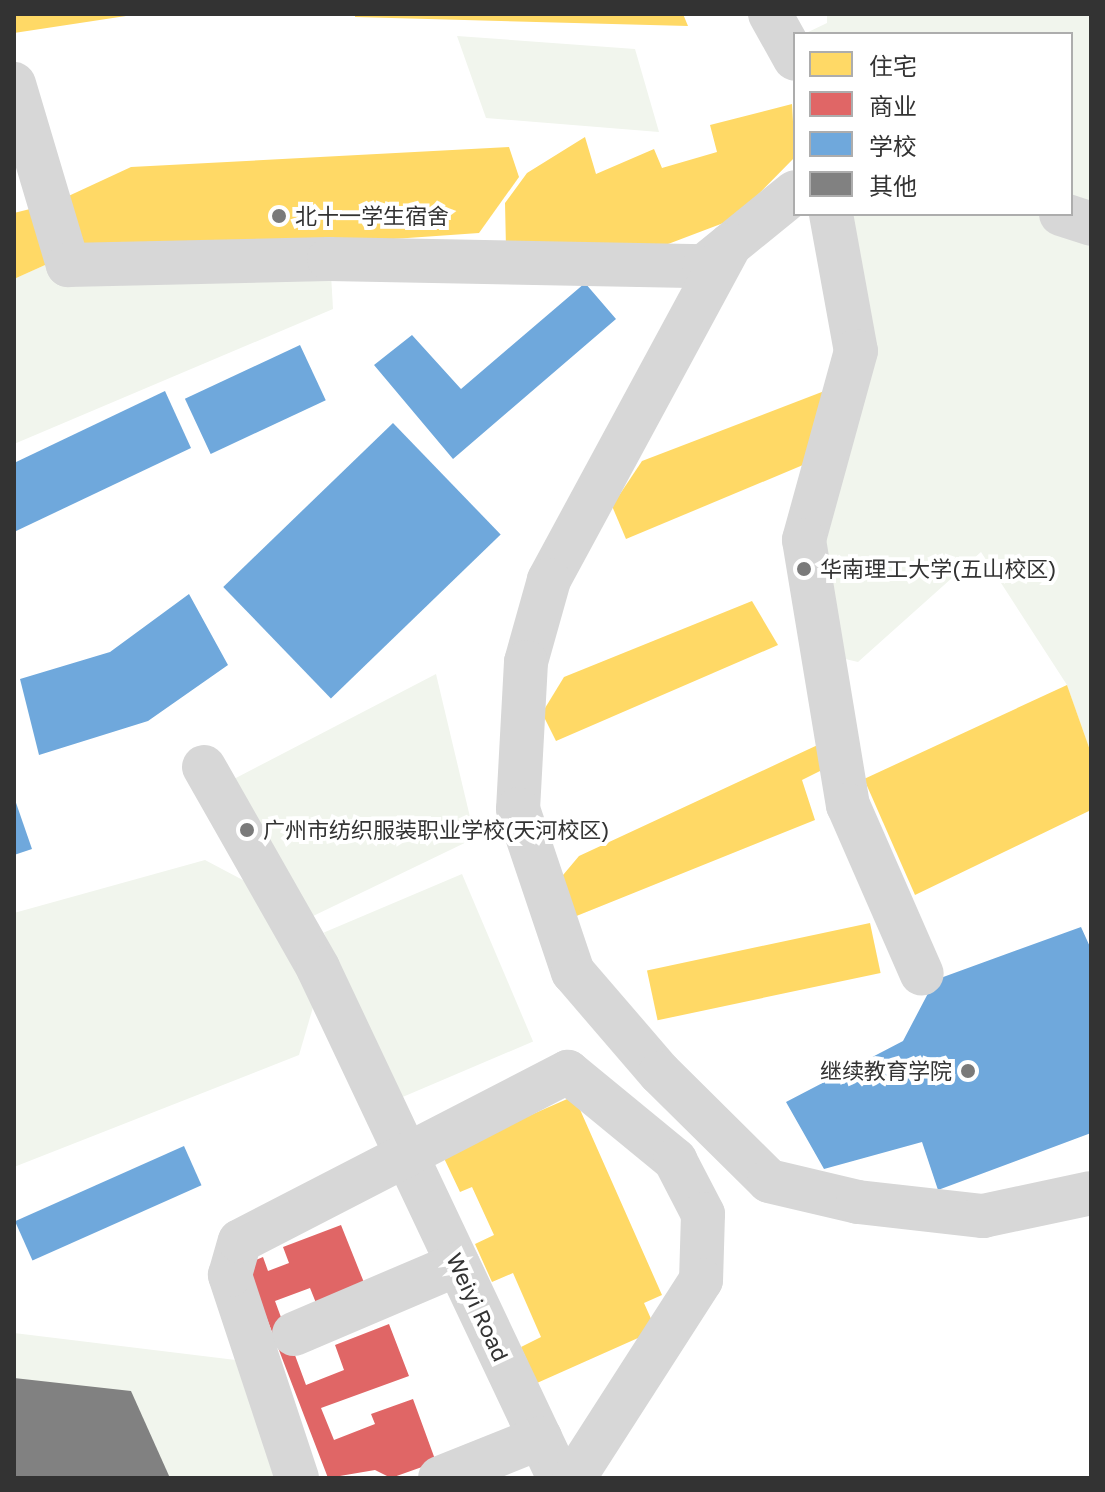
<!DOCTYPE html>
<html>
<head>
<meta charset="utf-8">
<style>
	body { margin:0 }
	#map { position:relative; width:1105px; height:1492px; overflow:hidden; background:#fff; font-family:"Golos Text","Noto Sans SC",sans-serif }
	div>[style] { position:absolute }
	.green>* { inset:0; background:#f1f5ed; transform-origin:0 0 }
	.homes>* { inset:0; background:#ffd966; transform-origin:0 0 }
	.shops>* { inset:0; background:#e06666 }
	.schools>* { inset:0; background:#6fa8dc; transform-origin:0 0 }
	.building>* { inset:0; background:#818181 }
	.minor>* { height:44px; margin:-22px; padding:0 22px; transform-origin:22px; border-radius:22px; background:#d7d7d7 }
	.dots>* { width:22px; height:22px; translate:-50% -50%; box-sizing:border-box; border:4px solid #fff; border-radius:50% }
	span { translate:-50% -50%; white-space:nowrap; text-align:center; line-height:1.15; -webkit-text-stroke:8px #fff; paint-order:stroke }
	.poi-label { font-size:22px; color:#333 }
	.left { translate:0 -50%; text-align:left }
	.right { translate:-100% -50%; text-align:right }
	.street-label { font-size:22px; color:#333 }
	.frame { position:absolute; inset:0; border:16px solid #333; pointer-events:none }
	.legend { position:absolute; left:793px; top:32px; width:280px; height:184px; box-sizing:border-box; background:#fff; border:2px solid #adadad; margin:0; padding:10px 14px; list-style:none; font-size:24px; color:#333 }
	.legend li { display:flex; align-items:center; gap:16px; height:40px }
	.legend b { width:40px; border:2px solid #adadad }
</style>
</head>
<body>
<div id="map">
	<div class="green">
		<div style="clip-path:polygon(827px 14px,1091px 14px,1091px 218px,1071px 210px,1071px 34px,804px 34px,827px 23px)"></div>
		<div style="clip-path:polygon(457px 36px,635px 49px,659px 132px,486px 118px)"></div>
		<div style="clip-path:polygon(832px 214px,1061px 214px,1091px 224px,1091px 753px,1067px 685px,981px 552px,858px 662px,820px 653px,804px 540px,856px 351px)"></div>
		<div style="clip-path:polygon(54px 261px,331px 274px,333px 309px,14px 444px,14px 279px)"></div>
		<div style="clip-path:polygon(436px 674px,475px 838px,309px 918px,232px 780px)"></div>
		<div style="clip-path:polygon(205px 860px,256px 887px,314px 1004px,299px 1055px,14px 1167px,14px 913px)"></div>
		<div style="left:462px;top:874px;width:182px;height:150px;rotate:67deg"></div>
		<div style="clip-path:polygon(14px 1333px,244px 1361px,283px 1478px,14px 1478px)"></div>
	</div>
	<div class="homes">
		<div style="clip-path:polygon(14px 14px,126px 14px,126px 16px,14px 33px)"></div>
		<div style="clip-path:polygon(355px 14px,683px 14px,688px 26px,355px 17px)"></div>
		<div style="clip-path:polygon(792px 104px,795px 157px,734px 219px,647px 252px,506px 248px,505px 203px,527px 173px,585px 137px,596px 174px,654px 149px,662px 168px,717px 152px,710px 125px)"></div>
		<div style="clip-path:polygon(509px 147px,519px 177px,479px 233px,81px 261px,62px 199px,131px 167px)"></div>
		<div style="clip-path:polygon(34px 208px,54px 261px,14px 279px,14px 213px)"></div>
		<div style="clip-path:polygon(827px 390px,803px 465px,626px 539px,612px 506px,642px 461px)"></div>
		<div style="clip-path:polygon(752px 601px,778px 645px,556px 741px,542px 713px,564px 677px)"></div>
		<div style="clip-path:polygon(1067px 685px,1091px 753px,1091px 810px,915px 895px,864px 779px)"></div>
		<div style="clip-path:polygon(822px 743px,832px 765px,802px 780px,815px 820px,574px 917px,558px 881px,579px 856px)"></div>
		<div style="left:870px;top:923px;width:51px;height:228px;rotate:78deg"></div>
		<div style="clip-path:polygon(574px 1096px,662px 1295px,644px 1303px,656px 1330px,537px 1383px,521px 1347px,541px 1337px,513px 1273px,492px 1282px,475px 1244px,494px 1235px,472px 1187px,460px 1192px,442px 1154px)"></div>
	</div>
	<div class="shops">
		<div style="clip-path:polygon(341px 1225px,365px 1285px,316px 1303px,310px 1288px,275px 1301px,306px 1385px,344px 1370px,335px 1345px,389px 1324px,409px 1376px,321px 1408px,334px 1440px,375px 1424px,371px 1414px,413px 1399px,436px 1462px,391px 1478px,375px 1470px,328px 1478px,246px 1264px,263px 1257px,268px 1271px,289px 1263px,283px 1247px)"></div>
	</div>
	<div class="schools">
		<div style="clip-path:polygon(585px 283px,616px 319px,453px 459px,374px 365px,412px 335px,461px 389px)"></div>
		<div style="left:300px;top:345px;width:61px;height:127px;rotate:65deg"></div>
		<div style="clip-path:polygon(165px 391px,191px 448px,14px 532px,14px 463px)"></div>
		<div style="left:393px;top:423px;width:155px;height:236px;rotate:46deg"></div>
		<div style="clip-path:polygon(189px 594px,228px 665px,148px 721px,39px 755px,20px 679px,110px 652px)"></div>
		<div style="clip-path:polygon(14px 797px,32px 849px,14px 855px)"></div>
		<div style="clip-path:polygon(1081px 927px,1091px 949px,1091px 1133px,938px 1190px,922px 1142px,824px 1169px,786px 1102px,903px 1041px,935px 980px)"></div>
		<div style="left:184px;top:1146px;width:43px;height:185px;rotate:66deg"></div>
	</div>
	<div class="building">
		<div style="clip-path:polygon(14px 1378px,131px 1391px,170px 1478px,14px 1478px)"></div>
	</div>
	<div class="minor">
		<div style="left:770px;top:14px;width:51px;rotate:60.9deg"></div>
		<div style="left:14px;top:84px;width:189px;rotate:73.4deg"></div>
		<div style="left:68px;top:265px;width:261px;rotate:-1.3deg"></div>
		<div style="left:329px;top:259px;width:375px;rotate:1.1deg"></div>
		<div style="left:704px;top:266px;width:117px;rotate:-39.1deg"></div>
		<div style="left:831px;top:214px;width:139px;rotate:79.7deg"></div>
		<div style="left:856px;top:351px;width:196px;rotate:105.4deg"></div>
		<div style="left:804px;top:540px;width:269px;rotate:80.6deg"></div>
		<div style="left:848px;top:805px;width:184px;rotate:66.4deg"></div>
		<div style="left:1061px;top:214px;width:32px;rotate:18deg"></div>
		<div style="left:730px;top:245px;width:381px;rotate:118.4deg"></div>
		<div style="left:549px;top:580px;width:85px;rotate:105.7deg"></div>
		<div style="left:526px;top:662px;width:147px;rotate:93.1deg"></div>
		<div style="left:518px;top:809px;width:172px;rotate:71.4deg"></div>
		<div style="left:573px;top:972px;width:133px;rotate:49.3deg"></div>
		<div style="left:660px;top:1073px;width:153px;rotate:44.7deg"></div>
		<div style="left:769px;top:1181px;width:91px;rotate:13.3deg"></div>
		<div style="left:858px;top:1202px;width:126px;rotate:6.4deg"></div>
		<div style="left:983px;top:1216px;width:110px;rotate:-12deg"></div>
		<div style="left:204px;top:767px;width:231px;rotate:60.4deg"></div>
		<div style="left:318px;top:968px;width:564px;rotate:64.71deg"></div>
		<div style="left:294px;top:1334px;width:178px;rotate:-23.1deg"></div>
		<div style="left:297px;top:1478px;width:214px;rotate:-108.3deg"></div>
		<div style="left:230px;top:1275px;width:35px;rotate:-74deg"></div>
		<div style="left:240px;top:1241px;width:369px;rotate:-27.3deg"></div>
		<div style="left:568px;top:1072px;width:139px;rotate:39.4deg"></div>
		<div style="left:675px;top:1160px;width:61px;rotate:62.6deg"></div>
		<div style="left:703px;top:1214px;width:66px;rotate:91.7deg"></div>
		<div style="left:701px;top:1280px;width:235px;rotate:122.7deg"></div>
		<div style="left:440px;top:1478px;width:108px;rotate:-21.8deg"></div>
	</div>
	<div class="dots">
		<div style="left:279px;top:216px;background:#7a7a7a"></div>
		<div style="left:804px;top:569px;background:#7a7a7a"></div>
		<div style="left:247px;top:830px;background:#7a7a7a"></div>
		<div style="left:968px;top:1071px;background:#7a7a7a"></div>
	</div>
	<div class="poi-label">
		<span class="left" style="left:295px;top:216px">北十一学生宿舍</span>
		<span class="left" style="left:820px;top:569px">华南理工大学(五山校区)</span>
		<span class="left" style="left:263px;top:830px">广州市纺织服装职业学校(天河校区)</span>
		<span class="right" style="left:952px;top:1071px">继续教育学院</span>
	</div>
	<div class="street-label">
		<span style="left:478px;top:1307px;rotate:65deg">Weiyi Road</span>
	</div>
	<div class="frame"></div>
	<ul class="legend">
	<li><b style="height:22px;background:#ffd966"></b>住宅</li>
	<li><b style="height:22px;background:#e06666"></b>商业</li>
	<li><b style="height:22px;background:#6fa8dc"></b>学校</li>
	<li><b style="height:22px;background:#818181"></b>其他</li>
	</ul>
</div>
</body>
</html>
